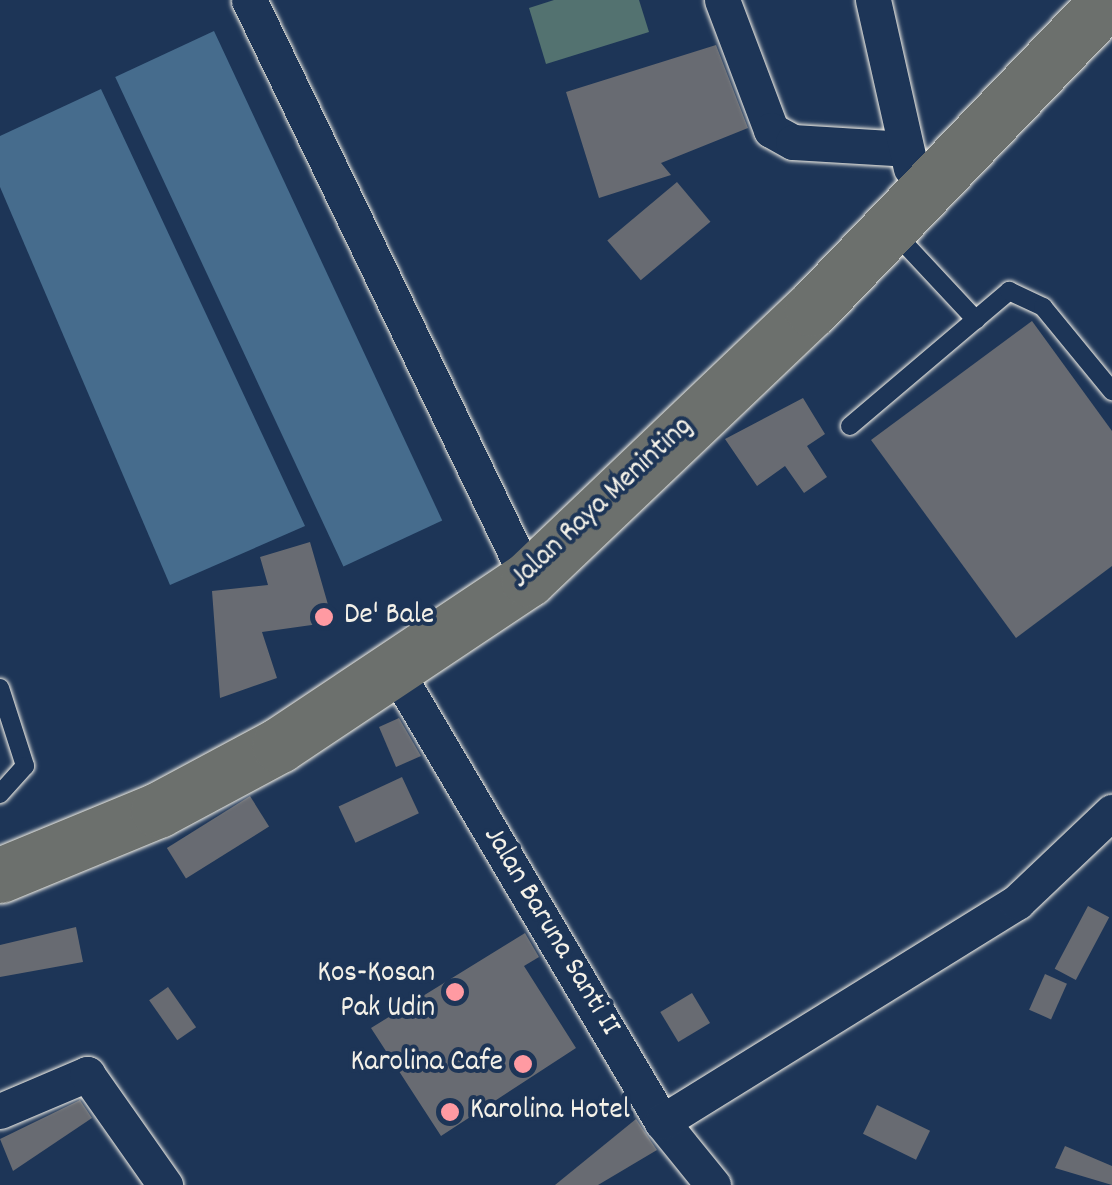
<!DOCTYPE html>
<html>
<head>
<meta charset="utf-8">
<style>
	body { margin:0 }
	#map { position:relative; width:1112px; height:1185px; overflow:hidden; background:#1d3557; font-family:Dekko,sans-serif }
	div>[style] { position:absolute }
	.green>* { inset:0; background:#537270 }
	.water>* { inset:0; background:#466c8d; transform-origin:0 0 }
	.building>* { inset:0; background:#686b72; transform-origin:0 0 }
	.roads { filter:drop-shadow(0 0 2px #f4f1e8) drop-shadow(0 0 2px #f4f1e8) }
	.lane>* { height:18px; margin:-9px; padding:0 9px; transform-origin:9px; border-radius:9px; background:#1d3557 }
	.street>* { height:35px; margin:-17.5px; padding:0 17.5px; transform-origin:17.5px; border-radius:17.5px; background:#1d3557 }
	.highway>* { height:55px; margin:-27.5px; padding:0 27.5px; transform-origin:27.5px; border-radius:27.5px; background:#6c706d }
	.dots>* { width:28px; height:28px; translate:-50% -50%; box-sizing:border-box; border:5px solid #1d3557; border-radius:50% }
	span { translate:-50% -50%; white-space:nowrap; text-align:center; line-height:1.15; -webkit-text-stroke:8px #1d3557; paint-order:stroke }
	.street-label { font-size:30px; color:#f4f1e8 }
	.poi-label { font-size:30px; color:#f4f1e8 }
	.left { translate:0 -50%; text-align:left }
	.right { translate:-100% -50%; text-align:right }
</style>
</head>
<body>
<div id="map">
	<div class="green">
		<div style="clip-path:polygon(554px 0,639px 0,649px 32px,546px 64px,529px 8px)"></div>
	</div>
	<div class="water">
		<div style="left:214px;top:31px;width:540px;height:109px;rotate:65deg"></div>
		<div style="clip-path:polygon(101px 89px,305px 526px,170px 585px,0 187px,0 136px)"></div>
	</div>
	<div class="building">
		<div style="clip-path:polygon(716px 45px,748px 128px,661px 163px,671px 175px,599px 198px,566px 92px)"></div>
		<div style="left:677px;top:182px;width:52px;height:91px;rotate:50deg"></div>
		<div style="clip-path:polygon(1032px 321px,1112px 431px,1112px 566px,1016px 638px,871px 440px)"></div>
		<div style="clip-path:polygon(803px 398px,825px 434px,807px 446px,827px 477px,804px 493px,785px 466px,757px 486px,725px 439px)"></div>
		<div style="clip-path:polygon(310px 542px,333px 622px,262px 632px,277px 678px,220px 698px,212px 591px,268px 585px,260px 557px)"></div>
		<div style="clip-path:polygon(399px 718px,421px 756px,396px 767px,379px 727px)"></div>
		<div style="left:402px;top:777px;width:40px;height:70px;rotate:65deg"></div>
		<div style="left:250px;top:796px;width:36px;height:98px;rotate:58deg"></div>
		<div style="left:1088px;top:906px;width:24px;height:71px;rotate:28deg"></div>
		<div style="clip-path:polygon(76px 927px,83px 962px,0 977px,0 945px)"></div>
		<div style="clip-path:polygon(525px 933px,539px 957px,524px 966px,576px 1048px,441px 1136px,371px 1028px)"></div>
		<div style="left:1045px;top:974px;width:24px;height:39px;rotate:24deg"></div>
		<div style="left:168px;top:987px;width:49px;height:23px;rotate:55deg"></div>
		<div style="left:692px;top:993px;width:35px;height:37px;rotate:59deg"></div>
		<div style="clip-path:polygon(80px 1100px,92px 1118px,13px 1171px,0 1139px)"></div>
		<div style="left:877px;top:1105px;width:59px;height:32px;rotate:26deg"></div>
		<div style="clip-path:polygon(636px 1119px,657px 1150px,598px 1185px,555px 1185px)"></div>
		<div style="clip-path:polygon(1065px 1146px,1112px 1166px,1112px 1185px,1055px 1168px)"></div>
	</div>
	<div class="roads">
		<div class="lane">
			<div style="left:892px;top:230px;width:123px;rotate:47deg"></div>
			<div style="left:850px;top:426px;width:209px;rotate:-40.3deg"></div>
			<div style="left:1009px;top:291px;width:38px;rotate:25deg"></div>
			<div style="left:1043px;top:307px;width:109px;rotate:50.6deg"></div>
			<div style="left:0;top:688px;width:82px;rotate:72.2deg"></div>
			<div style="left:25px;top:766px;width:38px;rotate:132deg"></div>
		</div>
		<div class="street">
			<div style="left:249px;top:0;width:643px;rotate:64.27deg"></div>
			<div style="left:722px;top:0;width:139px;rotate:69.3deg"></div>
			<div style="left:771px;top:130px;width:25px;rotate:29deg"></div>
			<div style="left:793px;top:142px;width:113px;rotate:3.5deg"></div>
			<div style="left:873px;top:0;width:172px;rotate:77.3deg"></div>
			<div style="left:397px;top:673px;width:521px;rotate:59.45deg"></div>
			<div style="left:662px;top:1122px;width:81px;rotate:51deg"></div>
			<div style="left:0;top:1111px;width:95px;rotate:-23deg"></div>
			<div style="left:87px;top:1074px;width:136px;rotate:54.9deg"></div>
			<div style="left:662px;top:1122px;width:418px;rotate:-31.8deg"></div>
			<div style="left:1017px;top:902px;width:131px;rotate:-43.5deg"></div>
		</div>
		<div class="highway">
			<div style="left:0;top:875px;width:171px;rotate:-22.4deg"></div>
			<div style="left:158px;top:810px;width:137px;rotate:-28.2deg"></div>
			<div style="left:279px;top:745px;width:299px;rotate:-33.7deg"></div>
			<div style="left:528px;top:579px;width:392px;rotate:-43.6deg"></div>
			<div style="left:812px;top:309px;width:428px;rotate:-46.2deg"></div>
		</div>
	</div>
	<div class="dots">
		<div style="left:324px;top:617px;background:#ff9aa2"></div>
		<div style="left:455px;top:992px;background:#ff9aa2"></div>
		<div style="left:523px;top:1064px;background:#ff9aa2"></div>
		<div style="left:450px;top:1112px;background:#ff9aa2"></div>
	</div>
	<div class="street-label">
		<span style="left:603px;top:504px;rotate:-43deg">Jalan Raya Meninting</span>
		<span style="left:550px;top:932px;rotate:59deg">Jalan Baruna Santi II</span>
	</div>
	<div class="poi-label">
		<span class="left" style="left:344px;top:617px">De' Bale</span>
		<span class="right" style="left:435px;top:992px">Kos-Kosan<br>Pak Udin</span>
		<span class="right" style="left:503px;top:1064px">Karolina Cafe</span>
		<span class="left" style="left:470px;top:1112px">Karolina Hotel</span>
	</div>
</div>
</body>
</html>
